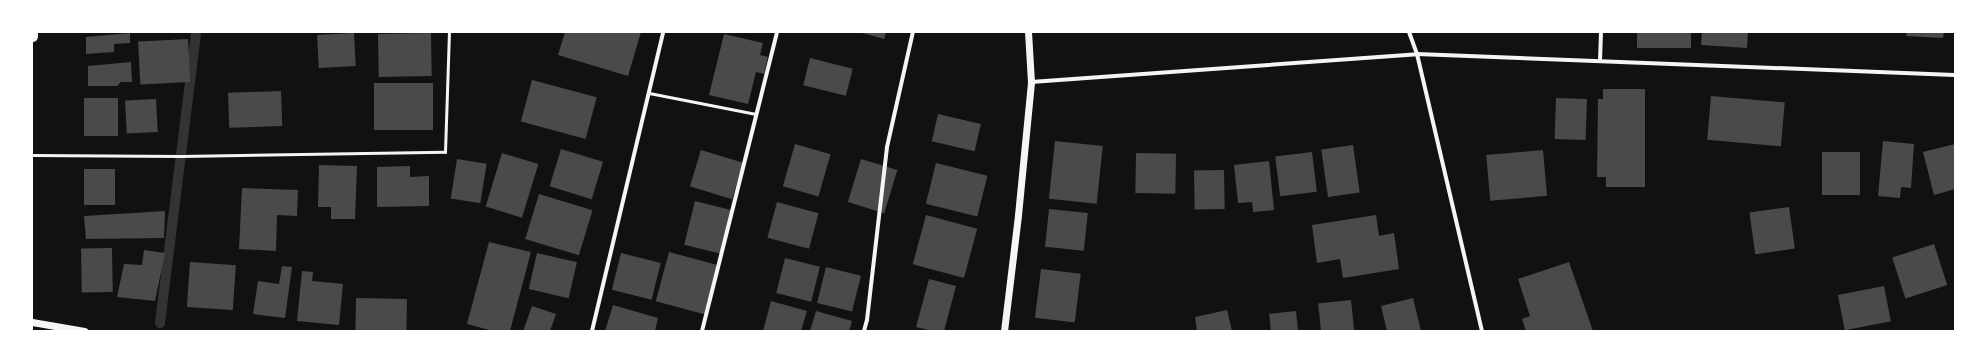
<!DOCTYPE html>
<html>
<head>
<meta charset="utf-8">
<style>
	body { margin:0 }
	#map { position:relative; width:1987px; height:363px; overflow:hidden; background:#111; font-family:"Fira Sans",sans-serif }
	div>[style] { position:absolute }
	.stream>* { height:10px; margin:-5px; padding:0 5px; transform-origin:5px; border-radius:5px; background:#333 }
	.building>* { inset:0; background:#4a4a4a; transform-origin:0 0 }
	.service>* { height:3px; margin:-1.5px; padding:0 1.5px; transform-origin:1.5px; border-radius:1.5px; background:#f5f5f5 }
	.minor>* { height:4px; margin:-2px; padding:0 2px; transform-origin:2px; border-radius:2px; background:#f5f5f5 }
	.tertiary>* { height:7px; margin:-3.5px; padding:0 3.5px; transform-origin:3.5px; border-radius:3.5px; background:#f5f5f5 }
	.trunk>* { height:11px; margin:-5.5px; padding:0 5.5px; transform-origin:5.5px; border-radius:5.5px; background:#f5f5f5 }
	span { translate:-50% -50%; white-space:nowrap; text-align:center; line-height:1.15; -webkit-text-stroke:3px #fff; paint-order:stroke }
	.frame { position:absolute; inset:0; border:33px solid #fff; pointer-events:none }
</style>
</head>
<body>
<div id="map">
	<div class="stream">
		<div style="left:160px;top:323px;width:293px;rotate:-82.9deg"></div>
	</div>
	<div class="building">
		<div style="clip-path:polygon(565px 32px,641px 32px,628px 76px,558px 55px)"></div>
		<div style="clip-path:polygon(859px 32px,886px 32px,884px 39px)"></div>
		<div style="left:1637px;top:32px;width:54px;height:16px"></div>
		<div style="clip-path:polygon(1702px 32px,1748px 32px,1747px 48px,1701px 45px)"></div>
		<div style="clip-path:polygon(1907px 32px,1944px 32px,1943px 38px,1906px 36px)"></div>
		<div style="clip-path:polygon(130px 33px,130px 43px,114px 44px,114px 52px,86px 54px,86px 37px)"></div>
		<div style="left:354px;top:33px;width:33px;height:37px;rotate:87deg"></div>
		<div style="left:431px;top:33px;width:43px;height:53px;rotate:89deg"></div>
		<div style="clip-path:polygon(724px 34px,763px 43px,760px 55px,768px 57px,764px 74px,756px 72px,748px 104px,709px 95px)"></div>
		<div style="left:188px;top:39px;width:43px;height:50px;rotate:87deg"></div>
		<div style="left:810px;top:58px;width:44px;height:28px;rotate:14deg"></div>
		<div style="clip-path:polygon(131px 62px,132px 82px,121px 82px,117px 86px,88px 86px,88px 66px)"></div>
		<div style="left:532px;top:80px;width:67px;height:43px;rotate:15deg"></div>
		<div style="left:374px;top:83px;width:59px;height:47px"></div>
		<div style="clip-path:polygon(1603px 89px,1645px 89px,1645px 187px,1606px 187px,1606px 177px,1597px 177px,1598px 99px,1603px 99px)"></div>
		<div style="left:281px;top:91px;width:35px;height:53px;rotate:88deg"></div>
		<div style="left:1711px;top:96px;width:74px;height:44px;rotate:5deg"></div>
		<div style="left:84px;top:98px;width:34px;height:38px"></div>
		<div style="left:1556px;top:98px;width:31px;height:41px;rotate:2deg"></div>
		<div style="left:156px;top:99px;width:33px;height:31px;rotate:87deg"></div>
		<div style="left:938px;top:114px;width:44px;height:28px;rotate:13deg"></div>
		<div style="left:1055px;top:141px;width:48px;height:58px;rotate:6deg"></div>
		<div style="clip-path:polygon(1883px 141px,1914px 144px,1911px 188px,1901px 187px,1900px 198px,1878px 196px)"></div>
		<div style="left:795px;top:144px;width:37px;height:44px;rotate:16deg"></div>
		<div style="clip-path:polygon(1955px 144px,1955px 189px,1934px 195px,1923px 152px)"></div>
		<div style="left:1353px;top:145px;width:48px;height:32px;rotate:82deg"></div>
		<div style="left:561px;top:149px;width:44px;height:39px;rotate:17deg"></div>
		<div style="left:701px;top:150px;width:44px;height:38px;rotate:17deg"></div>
		<div style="left:1543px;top:150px;width:46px;height:57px;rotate:85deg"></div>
		<div style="left:1312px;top:152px;width:40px;height:37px;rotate:83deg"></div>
		<div style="left:1822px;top:152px;width:38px;height:43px"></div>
		<div style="left:502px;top:153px;width:38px;height:56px;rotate:17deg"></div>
		<div style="left:1136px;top:153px;width:40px;height:40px;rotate:1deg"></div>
		<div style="left:457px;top:159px;width:30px;height:40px;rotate:9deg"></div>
		<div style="left:861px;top:159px;width:38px;height:45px;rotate:17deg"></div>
		<div style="clip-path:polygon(1269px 161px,1274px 210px,1253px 212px,1252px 202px,1238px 203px,1234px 165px)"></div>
		<div style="left:936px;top:163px;width:53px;height:42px;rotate:14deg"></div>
		<div style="clip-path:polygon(319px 165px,357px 166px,355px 219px,331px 219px,331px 207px,318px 207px)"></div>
		<div style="clip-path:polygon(410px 166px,410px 177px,429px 176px,429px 206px,377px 207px,377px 167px)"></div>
		<div style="left:84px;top:169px;width:31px;height:36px"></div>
		<div style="left:1224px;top:170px;width:39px;height:30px;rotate:89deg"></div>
		<div style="clip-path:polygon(242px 188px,298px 190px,297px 216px,277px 215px,276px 251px,239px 249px)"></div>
		<div style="left:539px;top:194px;width:56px;height:47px;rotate:17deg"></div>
		<div style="left:695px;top:201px;width:37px;height:45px;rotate:14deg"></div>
		<div style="left:777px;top:202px;width:43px;height:37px;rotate:15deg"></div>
		<div style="left:1789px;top:207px;width:42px;height:40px;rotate:82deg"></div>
		<div style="left:1049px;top:209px;width:39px;height:38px;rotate:6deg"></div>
		<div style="clip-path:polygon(165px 211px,164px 238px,86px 239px,84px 216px)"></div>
		<div style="left:926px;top:215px;width:53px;height:51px;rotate:15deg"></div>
		<div style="clip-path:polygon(1376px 215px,1379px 236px,1394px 233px,1399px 269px,1343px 278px,1340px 259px,1317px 263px,1312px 225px)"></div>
		<div style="clip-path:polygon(489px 242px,531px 252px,510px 331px,493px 331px,467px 324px)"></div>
		<div style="left:1934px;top:244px;width:43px;height:44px;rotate:72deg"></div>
		<div style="left:112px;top:248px;width:44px;height:31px;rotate:89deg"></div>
		<div style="clip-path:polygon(144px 250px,165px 253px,155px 301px,117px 297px,124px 264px,142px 265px)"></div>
		<div style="left:669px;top:252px;width:53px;height:51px;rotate:15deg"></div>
		<div style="left:537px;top:253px;width:41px;height:37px;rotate:13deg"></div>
		<div style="left:621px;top:253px;width:41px;height:38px;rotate:14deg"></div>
		<div style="left:785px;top:258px;width:36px;height:36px;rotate:14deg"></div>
		<div style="left:190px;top:262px;width:46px;height:45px;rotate:4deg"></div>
		<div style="clip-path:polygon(1569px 262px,1593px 331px,1526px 331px,1522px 319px,1530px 316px,1518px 279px)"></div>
		<div style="clip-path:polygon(282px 266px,292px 267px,285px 318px,253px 314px,258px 281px,279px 284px)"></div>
		<div style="left:826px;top:267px;width:36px;height:37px;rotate:14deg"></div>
		<div style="left:1041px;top:269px;width:40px;height:49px;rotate:7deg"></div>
		<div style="clip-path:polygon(302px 271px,313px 272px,312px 281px,343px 284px,339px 325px,297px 321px)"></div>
		<div style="clip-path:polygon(929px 279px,956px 286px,944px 331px,932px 331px,916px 327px)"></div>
		<div style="left:1884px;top:286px;width:36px;height:47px;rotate:79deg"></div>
		<div style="left:356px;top:298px;width:51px;height:33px;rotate:1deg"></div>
		<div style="clip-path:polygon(1413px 298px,1421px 331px,1387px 331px,1381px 306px)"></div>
		<div style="left:1351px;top:300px;width:31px;height:33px;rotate:84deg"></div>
		<div style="clip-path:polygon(771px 301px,807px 311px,801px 331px,763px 331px)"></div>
		<div style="clip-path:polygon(613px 305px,658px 318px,655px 331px,605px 331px)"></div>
		<div style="clip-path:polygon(532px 306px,556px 314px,550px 331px,523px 331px)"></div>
		<div style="clip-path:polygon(1227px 310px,1232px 331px,1197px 331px,1195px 317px)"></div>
		<div style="clip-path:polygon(816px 311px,852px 321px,849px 331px,810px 331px)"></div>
		<div style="left:1296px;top:311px;width:20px;height:27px;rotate:84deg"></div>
	</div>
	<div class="service">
		<div style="left:649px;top:93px;width:109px;rotate:11.1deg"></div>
		<div style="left:32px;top:155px;width:149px;rotate:0.4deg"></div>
		<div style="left:181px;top:156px;width:264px;rotate:-0.9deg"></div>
		<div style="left:445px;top:152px;width:120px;rotate:-88.1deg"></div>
	</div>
	<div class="minor">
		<div style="left:1409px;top:32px;width:23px;rotate:70deg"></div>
		<div style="left:1417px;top:54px;width:285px;rotate:76.8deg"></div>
		<div style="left:1600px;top:61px;width:29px;rotate:-88deg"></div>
		<div style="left:1031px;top:82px;width:387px;rotate:-4.1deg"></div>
		<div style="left:1417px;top:54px;width:538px;rotate:2.24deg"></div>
		<div style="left:592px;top:331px;width:307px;rotate:-76.6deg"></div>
		<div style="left:702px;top:331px;width:308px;rotate:-75.9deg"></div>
		<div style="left:864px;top:331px;width:11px;rotate:-75deg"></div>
		<div style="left:867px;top:320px;width:174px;rotate:-83.4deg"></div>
		<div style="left:887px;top:147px;width:118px;rotate:-77.3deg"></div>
	</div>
	<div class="tertiary">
		<div style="left:32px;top:322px;width:53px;rotate:9.8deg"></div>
		<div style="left:1004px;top:331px;width:117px;rotate:-83.1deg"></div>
		<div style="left:1018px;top:215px;width:134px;rotate:-84.4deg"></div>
		<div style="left:1031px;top:82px;width:50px;rotate:-93.4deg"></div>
	</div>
	<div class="trunk">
		<div style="left:32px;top:36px;width:4px;rotate:-90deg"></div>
	</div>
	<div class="frame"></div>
</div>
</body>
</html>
